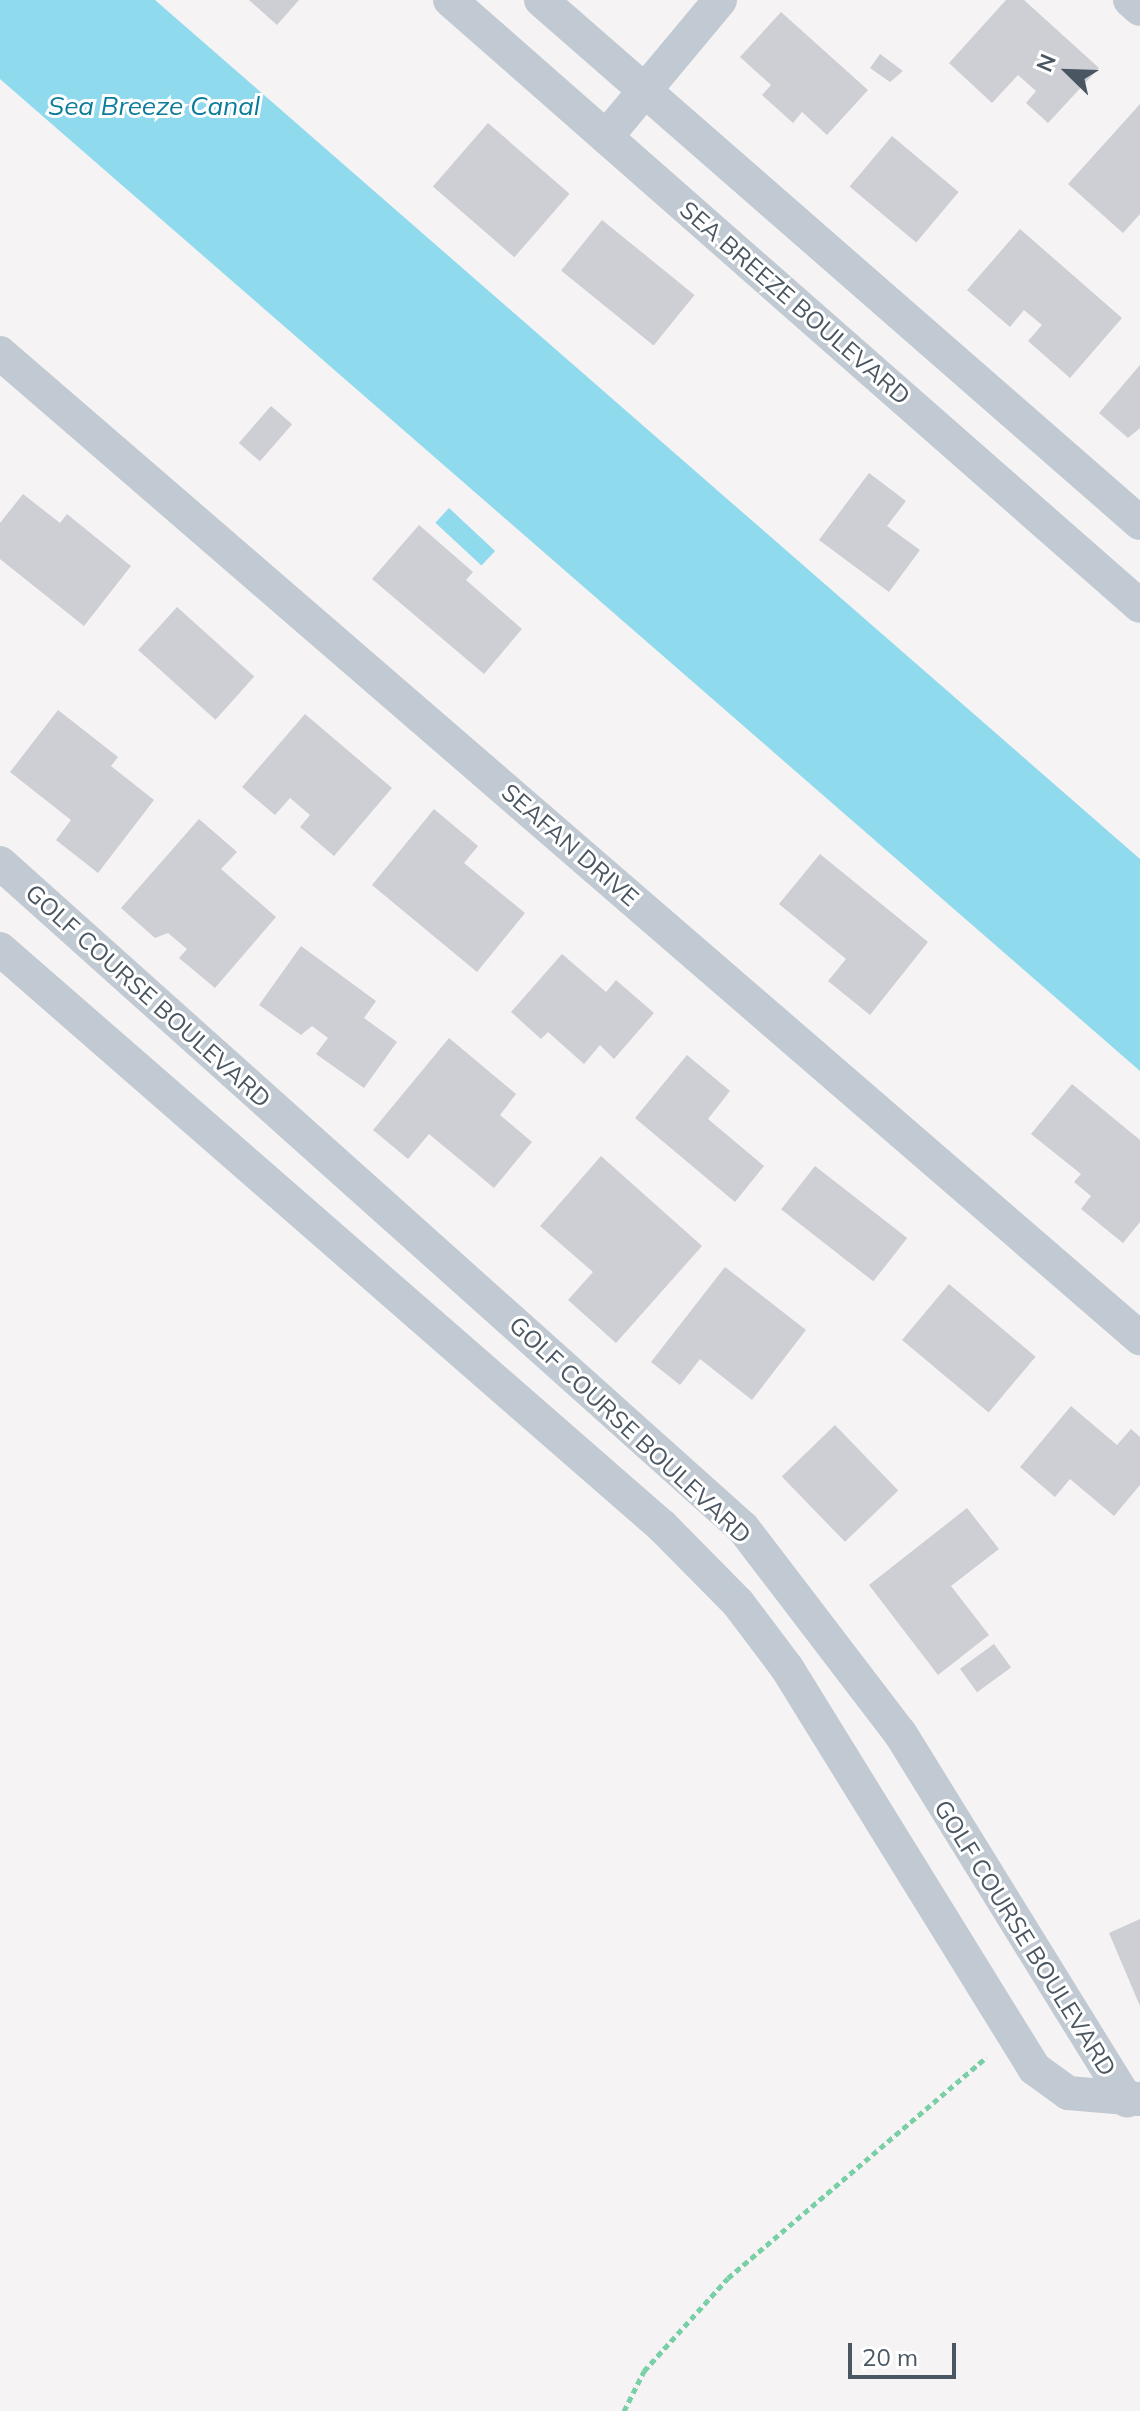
<!DOCTYPE html>
<html>
<head>
<meta charset="utf-8">
<style>
	body { margin:0 }
	#map { position:relative; width:1140px; height:2411px; overflow:hidden; background:#f5f3f3; font-family:Mulish,sans-serif }
	div>[style] { position:absolute }
	.water>* { inset:0; background:#90daee; transform-origin:0 0 }
	.building>* { inset:0; background:#cdcfd5; transform-origin:0 0 }
	.path>* { height:5px; margin-top:-2.5px; transform-origin:0; background:repeating-linear-gradient(90deg,#7ad0a6 0 6px,transparent 0 10px) }
	.minor>* { height:34px; margin:-17px; padding:0 17px; transform-origin:17px; border-radius:17px; background:#c1cad2 }
	span { translate:-50% -50%; white-space:nowrap; text-align:center; line-height:1.15; -webkit-text-stroke:6px #fff; paint-order:stroke }
	.street-label { font-size:24px; color:#4a5661 }
	.water-label { font-size:26px; color:#0c7c9b; font-style:italic }
	.north { position:absolute; left:1028px; top:32px; width:80px; height:80px; -webkit-text-stroke:6px #fff; paint-order:stroke; rotate:293deg; font-size:22px; font-weight:700; line-height:32px; text-align:center; color:#4a5661 }
	.north::after { content:''; display:block; margin:auto; width:28px; height:36px; background:#4a5661; clip-path:polygon(50% 0,100% 100%,50% 72%,0 100%) }
	.scale { position:absolute; left:848px; top:2343px; width:108px; height:36px; box-sizing:border-box; border:4px solid #4a5661; border-top:0; padding-left:10px; font-size:24px; line-height:28px; white-space:nowrap; color:#4a5661; -webkit-text-stroke:6px #fff; paint-order:stroke }
</style>
</head>
<body>
<div id="map">
	<div class="water">
		<div style="clip-path:polygon(0 0,155px 0,1140px 859px,1140px 1071px,0 79px)"></div>
		<div style="left:449px;top:508px;width:63px;height:20px;rotate:43deg"></div>
	</div>
	<div class="building">
		<div style="clip-path:polygon(249px 0,299px 0,277px 25px)"></div>
		<div style="clip-path:polygon(1006px 0,1024px 0,1099px 68px,1048px 123px,1026px 103px,1036px 91px,1018px 75px,992px 103px,949px 63px)"></div>
		<div style="clip-path:polygon(781px 12px,868px 90px,827px 135px,802px 112px,793px 123px,762px 95px,771px 85px,740px 57px)"></div>
		<div style="clip-path:polygon(880px 54px,903px 71px,890px 82px,870px 68px)"></div>
		<div style="clip-path:polygon(1140px 104px,1140px 214px,1123px 233px,1068px 184px)"></div>
		<div style="left:488px;top:123px;width:108px;height:84px;rotate:41deg"></div>
		<div style="left:892px;top:136px;width:87px;height:66px;rotate:40deg"></div>
		<div style="left:602px;top:220px;width:119px;height:65px;rotate:39deg"></div>
		<div style="clip-path:polygon(1020px 229px,1122px 318px,1070px 378px,1028px 341px,1042px 325px,1024px 310px,1010px 327px,967px 290px)"></div>
		<div style="clip-path:polygon(1140px 365px,1140px 428px,1128px 438px,1099px 413px)"></div>
		<div style="left:271px;top:406px;width:28px;height:49px;rotate:41deg"></div>
		<div style="clip-path:polygon(869px 473px,906px 501px,887px 526px,920px 550px,889px 592px,819px 540px)"></div>
		<div style="clip-path:polygon(23px 494px,60px 523px,67px 514px,131px 566px,84px 626px,0 559px,0 523px)"></div>
		<div style="clip-path:polygon(419px 525px,473px 572px,466px 580px,522px 629px,484px 674px,372px 579px)"></div>
		<div style="left:177px;top:607px;width:104px;height:58px;rotate:42deg"></div>
		<div style="clip-path:polygon(58px 710px,118px 757px,111px 766px,154px 800px,98px 873px,56px 840px,71px 820px,10px 772px)"></div>
		<div style="clip-path:polygon(305px 714px,392px 788px,334px 856px,300px 827px,310px 815px,290px 798px,275px 815px,242px 787px)"></div>
		<div style="clip-path:polygon(434px 809px,478px 846px,464px 863px,525px 913px,477px 972px,372px 885px)"></div>
		<div style="clip-path:polygon(199px 819px,237px 852px,221px 869px,276px 917px,215px 988px,179px 958px,187px 949px,168px 933px,155px 938px,121px 908px)"></div>
		<div style="clip-path:polygon(820px 854px,928px 942px,870px 1015px,828px 981px,846px 959px,779px 904px)"></div>
		<div style="clip-path:polygon(301px 946px,376px 1001px,364px 1018px,397px 1042px,364px 1088px,316px 1054px,328px 1038px,312px 1026px,301px 1035px,259px 1005px)"></div>
		<div style="clip-path:polygon(562px 954px,606px 992px,616px 980px,654px 1013px,614px 1059px,600px 1045px,584px 1064px,548px 1032px,541px 1039px,511px 1012px)"></div>
		<div style="clip-path:polygon(449px 1038px,516px 1094px,500px 1115px,532px 1142px,494px 1188px,429px 1134px,408px 1159px,373px 1130px)"></div>
		<div style="clip-path:polygon(687px 1055px,730px 1091px,708px 1119px,764px 1166px,735px 1202px,635px 1118px)"></div>
		<div style="clip-path:polygon(1072px 1084px,1140px 1140px,1140px 1222px,1123px 1243px,1081px 1209px,1091px 1196px,1074px 1182px,1081px 1174px,1031px 1134px)"></div>
		<div style="clip-path:polygon(601px 1156px,702px 1246px,616px 1343px,568px 1300px,593px 1272px,540px 1226px)"></div>
		<div style="left:815px;top:1166px;width:117px;height:55px;rotate:38deg"></div>
		<div style="clip-path:polygon(725px 1267px,806px 1330px,752px 1400px,700px 1359px,680px 1385px,651px 1362px)"></div>
		<div style="left:949px;top:1284px;width:113px;height:73px;rotate:40deg"></div>
		<div style="clip-path:polygon(1071px 1406px,1117px 1445px,1131px 1429px,1140px 1437px,1140px 1485px,1114px 1516px,1070px 1479px,1055px 1497px,1020px 1467px)"></div>
		<div style="left:835px;top:1425px;width:91px;height:74px;rotate:46deg"></div>
		<div style="clip-path:polygon(967px 1508px,999px 1549px,951px 1586px,989px 1635px,938px 1675px,869px 1585px)"></div>
		<div style="left:994px;top:1644px;width:29px;height:42px;rotate:54deg"></div>
		<div style="clip-path:polygon(1140px 1919px,1140px 2006px,1109px 1933px)"></div>
	</div>
	<div class="path">
		<div style="left:624px;top:2411px;width:45px;rotate:-63.4deg"></div>
		<div style="left:644px;top:2371px;width:125px;rotate:-47.9deg"></div>
		<div style="left:728px;top:2278px;width:340px;rotate:-40.5deg"></div>
	</div>
	<div class="minor">
		<div style="left:450px;top:0;width:918px;rotate:41.29deg"></div>
		<div style="left:541px;top:0;width:795px;rotate:41.12deg"></div>
		<div style="left:1130px;top:0;width:13px;rotate:42deg"></div>
		<div style="left:606px;top:137px;width:178px;rotate:-50.2deg"></div>
		<div style="left:0;top:353px;width:1507px;rotate:40.83deg"></div>
		<div style="left:0;top:863px;width:997px;rotate:41.83deg"></div>
		<div style="left:743px;top:1528px;width:258px;rotate:52.6deg"></div>
		<div style="left:900px;top:1733px;width:432px;rotate:58.3deg"></div>
		<div style="left:0;top:949px;width:878px;rotate:41.08deg"></div>
		<div style="left:662px;top:1526px;width:108px;rotate:45.4deg"></div>
		<div style="left:738px;top:1603px;width:81px;rotate:53deg"></div>
		<div style="left:787px;top:1668px;width:471px;rotate:58.3deg"></div>
		<div style="left:1035px;top:2069px;width:41px;rotate:36deg"></div>
		<div style="left:1068px;top:2093px;width:71px;rotate:4.8deg"></div>
	</div>
	<div class="street-label">
		<span style="left:795px;top:303px;rotate:41deg">SEA BREEZE BOULEVARD</span>
		<span style="left:570px;top:845px;rotate:41deg">SEAFAN DRIVE</span>
		<span style="left:148px;top:996px;rotate:42deg">GOLF COURSE BOULEVARD</span>
		<span style="left:630px;top:1430px;rotate:43deg">GOLF COURSE BOULEVARD</span>
		<span style="left:1025px;top:1938px;rotate:58deg">GOLF COURSE BOULEVARD</span>
	</div>
	<div class="water-label">
		<span style="left:154px;top:106px">Sea Breeze Canal</span>
	</div>
	<div class="north">N</div>
	<div class="scale">20 m</div>
</div>
</body>
</html>
